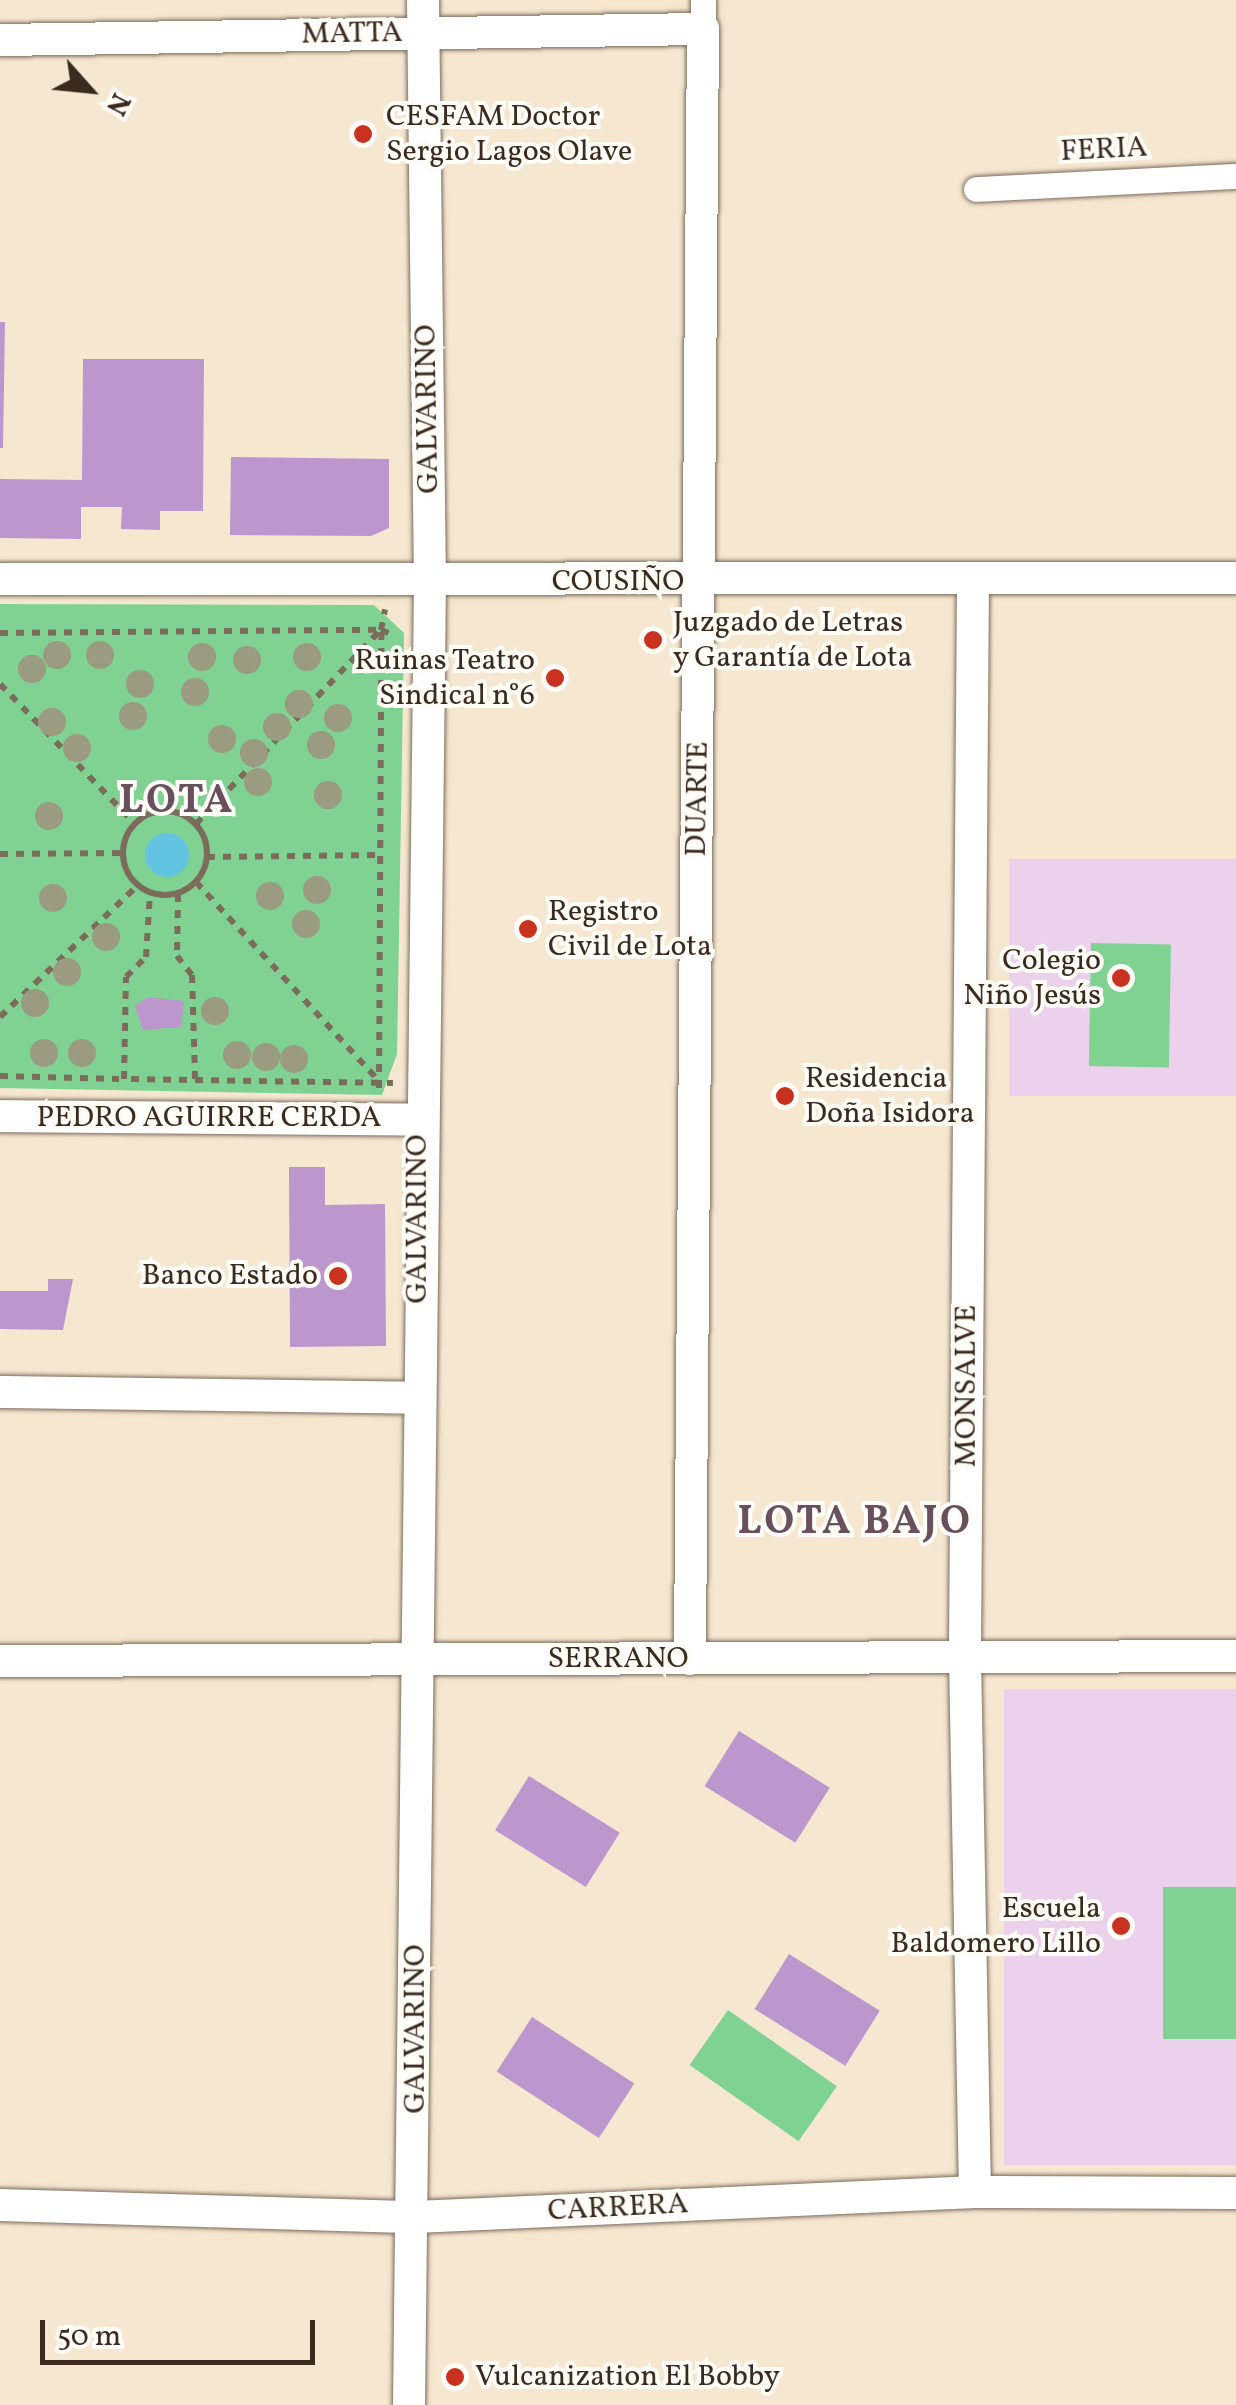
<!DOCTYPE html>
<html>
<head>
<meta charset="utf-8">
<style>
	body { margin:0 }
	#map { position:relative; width:1236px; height:2405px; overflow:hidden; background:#f5e7d0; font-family:Vollkorn,serif }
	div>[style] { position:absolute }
	.built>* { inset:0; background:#ebd1eb; transform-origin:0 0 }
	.green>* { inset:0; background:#80d293; transform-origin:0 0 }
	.water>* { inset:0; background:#62c4e0 }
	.round { border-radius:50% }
	.building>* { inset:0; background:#bc97ce; transform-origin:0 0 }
	.path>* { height:6px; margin-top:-3px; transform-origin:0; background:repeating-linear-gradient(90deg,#7c6c5c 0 8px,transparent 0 16px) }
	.path>.ring { margin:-3px; padding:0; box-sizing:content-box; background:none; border:6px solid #7c6c5c; border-radius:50% }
	.roads { filter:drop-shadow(0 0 2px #7c6c5c) drop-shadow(0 0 2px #7c6c5c) }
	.pedestrian>* { height:25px; margin:-12.5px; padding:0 12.5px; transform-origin:12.5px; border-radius:12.5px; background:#fff }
	.minor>* { height:32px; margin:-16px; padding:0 16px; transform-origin:16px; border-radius:16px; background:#fff }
	.trees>* { width:28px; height:28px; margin:-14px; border-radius:50%; background:#9a9b81 }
	.dots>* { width:28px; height:28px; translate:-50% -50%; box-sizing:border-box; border:5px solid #fdfcf7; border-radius:50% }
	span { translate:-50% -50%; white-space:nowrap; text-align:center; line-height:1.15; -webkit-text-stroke:8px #fdfcf7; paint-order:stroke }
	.street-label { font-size:30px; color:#3b2a1e }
	.poi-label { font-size:30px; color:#3b2a1e }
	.left { translate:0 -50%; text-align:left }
	.right { translate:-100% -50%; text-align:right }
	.district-label { font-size:40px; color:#68505c; font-weight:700; letter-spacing:2.5px }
	.north { position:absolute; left:40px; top:40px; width:100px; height:100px; -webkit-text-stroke:8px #fdfcf7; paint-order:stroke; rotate:117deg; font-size:28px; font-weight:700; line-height:40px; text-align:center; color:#3b2a1e }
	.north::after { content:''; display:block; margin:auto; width:35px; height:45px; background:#3b2a1e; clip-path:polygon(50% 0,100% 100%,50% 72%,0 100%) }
	.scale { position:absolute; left:40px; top:2320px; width:275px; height:45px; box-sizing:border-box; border:5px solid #3b2a1e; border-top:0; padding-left:12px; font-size:30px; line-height:35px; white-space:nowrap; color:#3b2a1e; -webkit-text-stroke:8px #fdfcf7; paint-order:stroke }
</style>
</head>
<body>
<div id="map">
	<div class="built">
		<div style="left:1236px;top:859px;width:237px;height:227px;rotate:90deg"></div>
		<div style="left:1004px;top:1689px;width:232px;height:476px"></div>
	</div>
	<div class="green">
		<div style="clip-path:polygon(0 604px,374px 605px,404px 633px,397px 1054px,382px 1095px,0 1088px)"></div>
		<div style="left:1091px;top:943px;width:80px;height:123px;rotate:1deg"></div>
		<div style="left:1163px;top:1887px;width:73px;height:152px"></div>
		<div style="left:728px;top:2010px;width:133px;height:67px;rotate:35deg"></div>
	</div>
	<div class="water">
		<div class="round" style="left:145px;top:833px;width:44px;height:44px"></div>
	</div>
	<div class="building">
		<div style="clip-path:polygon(0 322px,5px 322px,3px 448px,0 448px)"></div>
		<div style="clip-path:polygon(83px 359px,204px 359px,203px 511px,160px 511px,160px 530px,121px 529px,122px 507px,81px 507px,81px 539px,0 538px,0 479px,82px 480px)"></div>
		<div style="clip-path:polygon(231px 457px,389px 459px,389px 528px,371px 536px,230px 535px)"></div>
		<div style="clip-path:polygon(148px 997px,184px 1001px,181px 1027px,143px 1030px,135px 1006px)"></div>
		<div style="clip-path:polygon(289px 1167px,325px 1167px,325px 1205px,385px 1204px,386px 1346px,290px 1347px)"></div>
		<div style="clip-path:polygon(48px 1279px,73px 1279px,63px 1330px,0 1329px,0 1291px,48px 1291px)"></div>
		<div style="left:739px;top:1731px;width:107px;height:65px;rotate:32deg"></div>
		<div style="left:529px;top:1776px;width:107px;height:64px;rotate:32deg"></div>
		<div style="left:789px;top:1954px;width:107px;height:65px;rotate:32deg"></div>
		<div style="left:532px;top:2017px;width:122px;height:65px;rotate:33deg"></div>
	</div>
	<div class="path">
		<div style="left:0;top:633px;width:381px;rotate:-0.5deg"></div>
		<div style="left:381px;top:630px;width:21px;rotate:-79deg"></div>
		<div style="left:0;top:684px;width:194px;rotate:46deg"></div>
		<div class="ring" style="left:123px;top:811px;width:78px;height:78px"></div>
		<div style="left:196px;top:824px;width:268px;rotate:-46.4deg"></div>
		<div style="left:381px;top:630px;width:15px;rotate:23deg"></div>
		<div style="left:0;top:854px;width:122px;rotate:-0.5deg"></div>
		<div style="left:207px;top:857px;width:170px;rotate:-0.7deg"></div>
		<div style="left:196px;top:882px;width:266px;rotate:47.4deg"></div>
		<div style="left:178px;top:894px;width:62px;rotate:90.9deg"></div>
		<div style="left:177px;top:956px;width:24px;rotate:52deg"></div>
		<div style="left:192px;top:975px;width:104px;rotate:88.3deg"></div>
		<div style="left:0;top:1017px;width:190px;rotate:-43.7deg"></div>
		<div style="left:0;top:1076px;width:119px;rotate:1.4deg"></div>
		<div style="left:124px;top:1079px;width:102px;rotate:-88.9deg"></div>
		<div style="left:126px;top:977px;width:28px;rotate:-45deg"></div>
		<div style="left:146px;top:957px;width:63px;rotate:-86.4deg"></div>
		<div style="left:131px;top:1079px;width:262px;rotate:0.9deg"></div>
		<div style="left:379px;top:1088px;width:458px;rotate:-89.7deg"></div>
	</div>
	<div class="roads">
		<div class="pedestrian">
			<div style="left:703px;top:0;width:29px;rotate:90deg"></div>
			<div style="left:976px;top:189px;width:260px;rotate:-2.9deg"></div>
		</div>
		<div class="minor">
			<div style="left:0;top:40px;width:703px;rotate:-0.9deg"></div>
			<div style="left:703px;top:29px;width:1630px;rotate:90.46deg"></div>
			<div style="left:0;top:579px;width:1236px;rotate:-0.05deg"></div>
			<div style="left:973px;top:581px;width:1077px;rotate:90.43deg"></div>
			<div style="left:965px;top:1658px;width:534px;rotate:88.93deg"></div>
			<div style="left:0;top:1116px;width:418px;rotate:0.5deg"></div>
			<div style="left:0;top:1392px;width:418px;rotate:0.8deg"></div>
			<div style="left:0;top:1661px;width:1236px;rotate:-0.23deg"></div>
			<div style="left:0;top:2205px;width:415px;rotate:1.7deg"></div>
			<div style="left:415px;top:2217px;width:561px;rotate:-2.56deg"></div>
			<div style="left:975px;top:2192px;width:261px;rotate:0.2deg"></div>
			<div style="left:409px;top:2405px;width:1821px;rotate:-89.34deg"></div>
			<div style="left:430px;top:584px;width:584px;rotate:-90.69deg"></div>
		</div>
	</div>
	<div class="trees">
		<div style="left:57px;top:655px"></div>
		<div style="left:100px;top:655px"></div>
		<div style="left:202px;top:657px"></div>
		<div style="left:307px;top:657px"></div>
		<div style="left:247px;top:660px"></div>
		<div style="left:32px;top:669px"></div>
		<div style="left:140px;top:684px"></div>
		<div style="left:195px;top:692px"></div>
		<div style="left:299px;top:704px"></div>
		<div style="left:133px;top:716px"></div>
		<div style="left:338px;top:718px"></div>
		<div style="left:52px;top:722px"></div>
		<div style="left:277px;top:727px"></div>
		<div style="left:222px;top:739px"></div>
		<div style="left:321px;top:745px"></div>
		<div style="left:77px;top:748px"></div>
		<div style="left:254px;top:753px"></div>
		<div style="left:258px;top:782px"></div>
		<div style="left:328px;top:795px"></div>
		<div style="left:49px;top:816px"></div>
		<div style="left:317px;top:890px"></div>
		<div style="left:270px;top:896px"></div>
		<div style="left:53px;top:898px"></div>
		<div style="left:306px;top:924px"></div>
		<div style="left:106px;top:937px"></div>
		<div style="left:67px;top:972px"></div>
		<div style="left:35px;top:1003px"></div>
		<div style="left:215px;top:1011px"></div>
		<div style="left:44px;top:1053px"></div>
		<div style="left:82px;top:1053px"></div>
		<div style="left:237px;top:1055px"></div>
		<div style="left:266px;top:1057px"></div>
		<div style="left:294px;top:1059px"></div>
	</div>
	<div class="dots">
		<div style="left:363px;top:134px;background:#c8321e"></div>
		<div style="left:653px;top:640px;background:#c8321e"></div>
		<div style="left:555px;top:678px;background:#c8321e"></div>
		<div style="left:528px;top:929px;background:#c8321e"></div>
		<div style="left:1121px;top:978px;background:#c8321e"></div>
		<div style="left:785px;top:1096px;background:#c8321e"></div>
		<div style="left:338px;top:1276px;background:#c8321e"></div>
		<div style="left:1121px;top:1926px;background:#c8321e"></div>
		<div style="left:455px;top:2377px;background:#c8321e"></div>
	</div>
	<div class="street-label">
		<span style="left:352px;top:34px;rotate:-1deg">MATTA</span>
		<span style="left:1104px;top:150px;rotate:-3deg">FERIA</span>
		<span style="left:428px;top:409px;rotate:-91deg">GALVARINO</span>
		<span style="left:618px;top:582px">COUSIÑO</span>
		<span style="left:698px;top:799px;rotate:-89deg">DUARTE</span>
		<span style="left:209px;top:1118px">PEDRO AGUIRRE CERDA</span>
		<span style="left:418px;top:1219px;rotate:-90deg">GALVARINO</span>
		<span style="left:967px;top:1386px;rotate:-90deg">MONSALVE</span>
		<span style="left:618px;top:1659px">SERRANO</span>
		<span style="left:416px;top:2029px;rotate:-90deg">GALVARINO</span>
		<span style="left:618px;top:2208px;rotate:-3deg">CARRERA</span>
	</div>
	<div class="poi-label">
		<span class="left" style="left:386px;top:134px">CESFAM Doctor<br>Sergio Lagos Olave</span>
		<span class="left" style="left:673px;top:640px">Juzgado de Letras<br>y Garantía de Lota</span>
		<span class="right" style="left:535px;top:678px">Ruinas Teatro<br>Sindical n°6</span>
		<span class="left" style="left:548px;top:929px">Registro<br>Civil de Lota</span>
		<span class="right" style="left:1101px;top:978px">Colegio<br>Niño Jesús</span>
		<span class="left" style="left:805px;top:1096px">Residencia<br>Doña Isidora</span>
		<span class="right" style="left:318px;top:1276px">Banco Estado</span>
		<span class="right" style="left:1101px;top:1926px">Escuela<br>Baldomero Lillo</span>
		<span class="left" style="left:475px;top:2377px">Vulcanization El Bobby</span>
	</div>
	<div class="district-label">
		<span style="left:177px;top:802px">LOTA</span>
		<span style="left:855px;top:1523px">LOTA BAJO</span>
	</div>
	<div class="north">N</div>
	<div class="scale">50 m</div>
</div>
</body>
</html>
